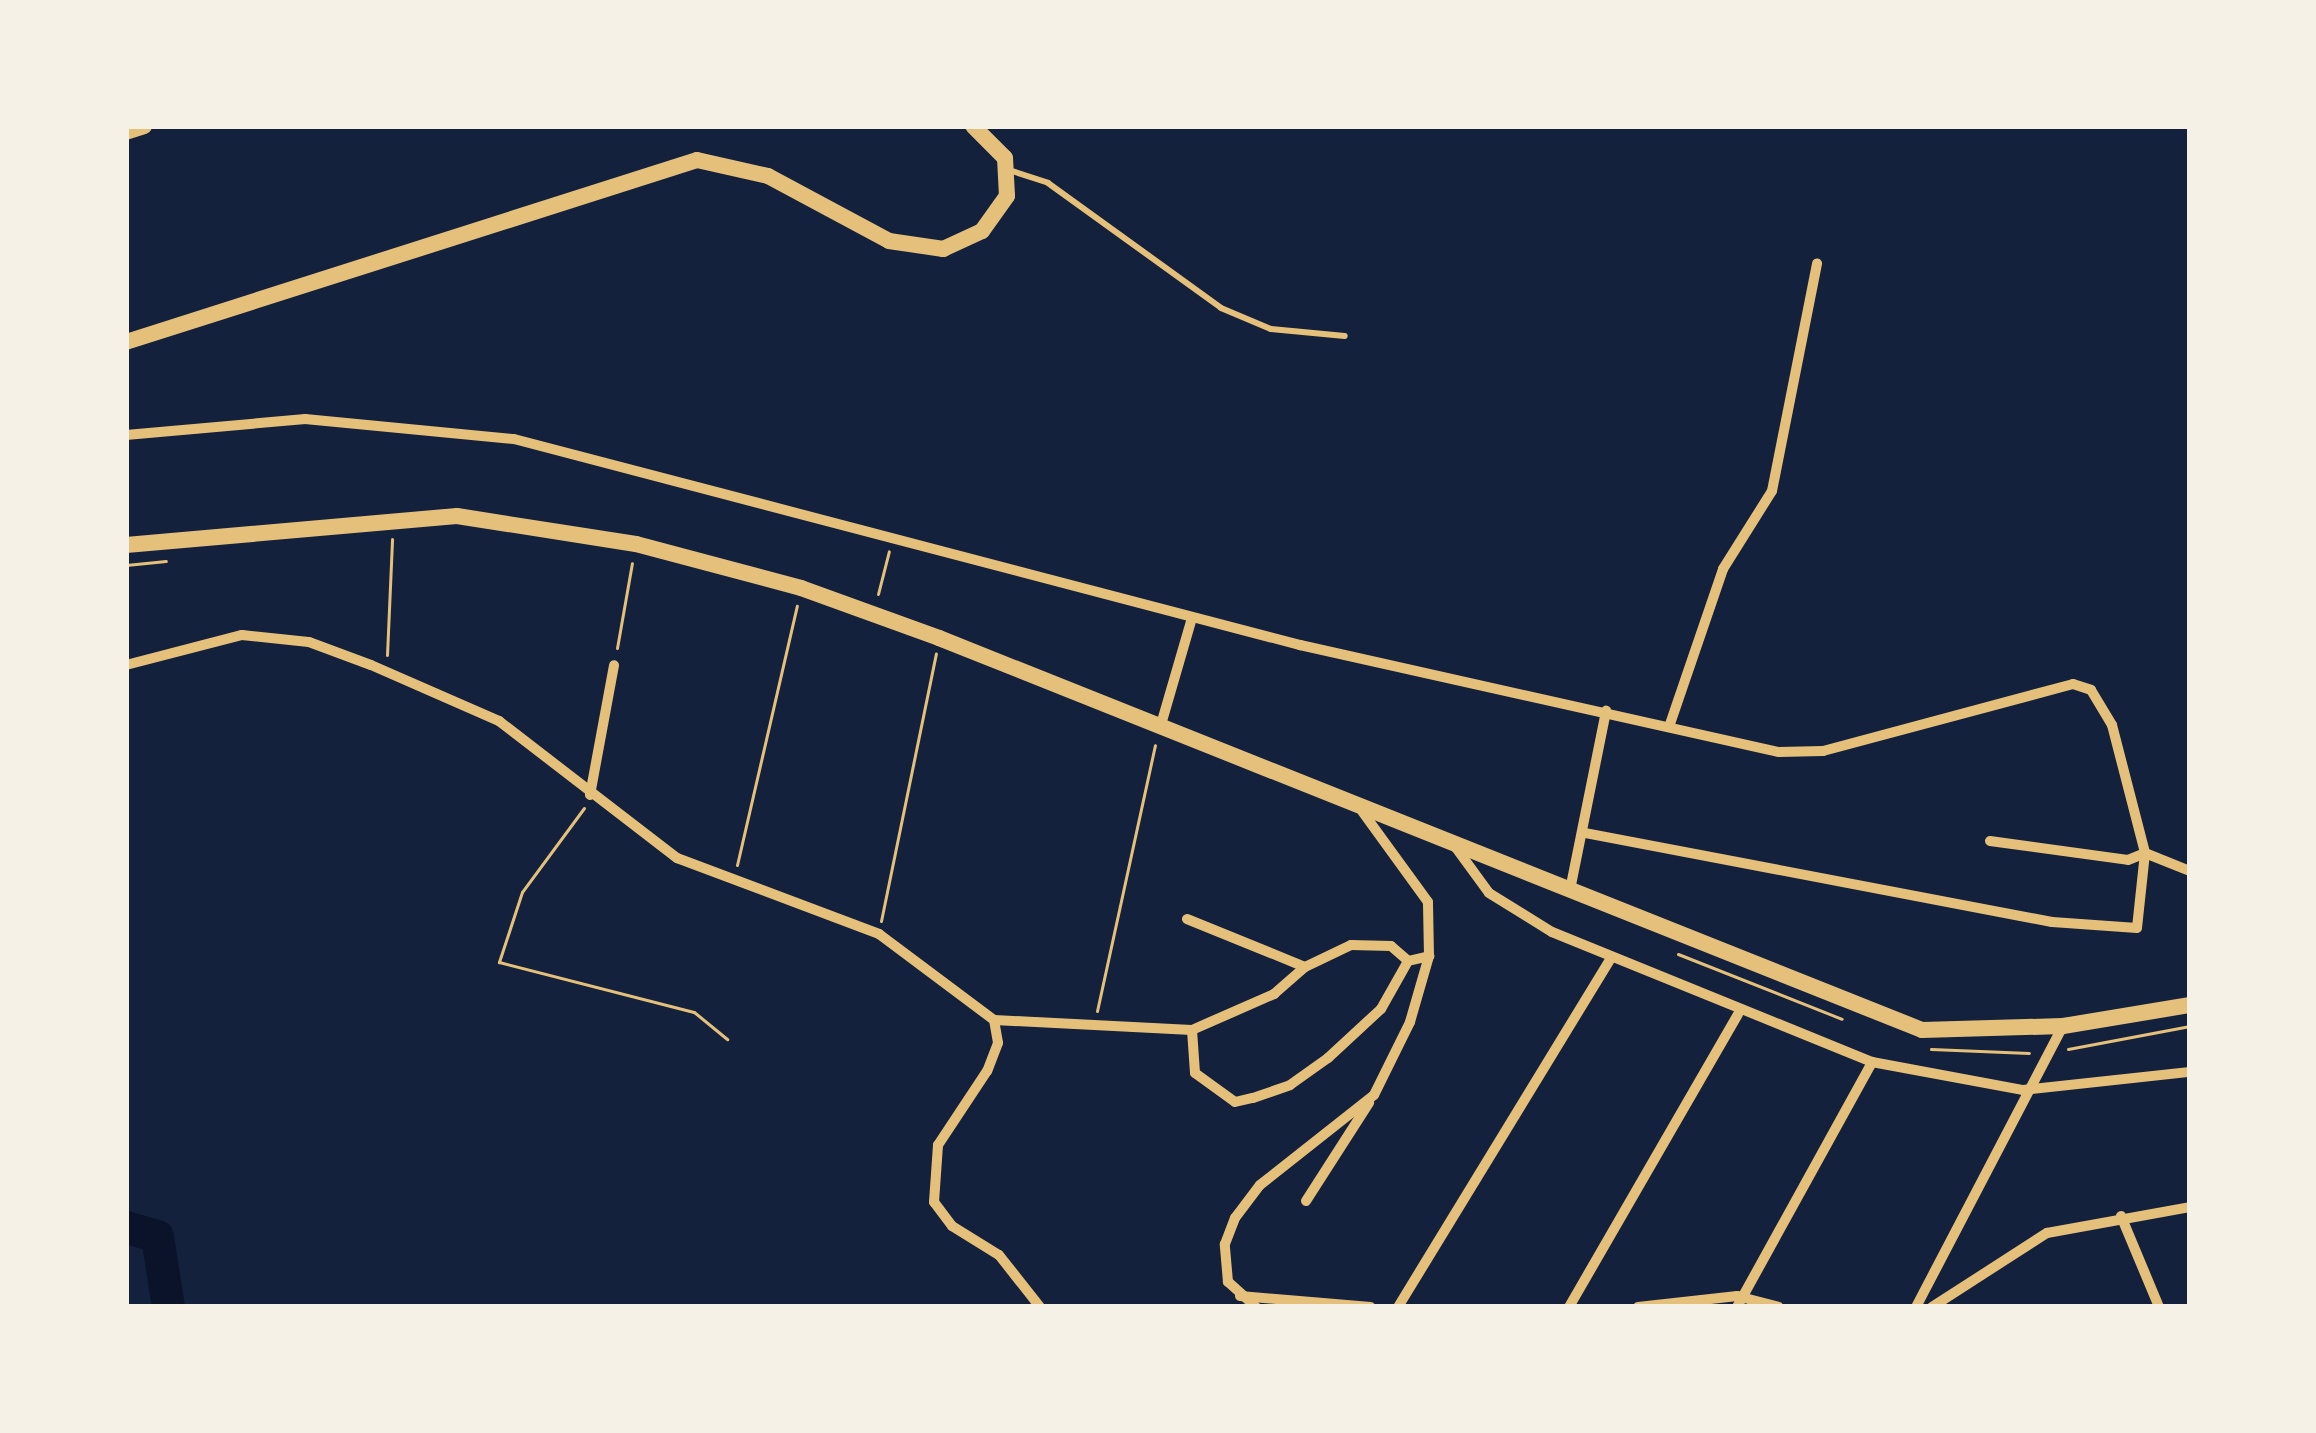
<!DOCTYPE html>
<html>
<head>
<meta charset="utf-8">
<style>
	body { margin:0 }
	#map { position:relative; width:2316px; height:1433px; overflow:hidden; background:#14213d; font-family:"Crimson Pro",serif }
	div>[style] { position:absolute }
	.river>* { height:33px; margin:-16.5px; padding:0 16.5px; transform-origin:16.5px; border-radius:16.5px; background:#0b132b }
	.path>* { height:3px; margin:-1.5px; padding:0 1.5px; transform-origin:1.5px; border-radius:1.5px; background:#e5c07b }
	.service>* { height:6px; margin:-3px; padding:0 3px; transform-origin:3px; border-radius:3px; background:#e5c07b }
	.minor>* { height:10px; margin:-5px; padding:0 5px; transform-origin:5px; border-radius:5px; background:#e5c07b }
	.primary>* { height:16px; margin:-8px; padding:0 8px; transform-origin:8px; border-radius:8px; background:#e5c07b }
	span { translate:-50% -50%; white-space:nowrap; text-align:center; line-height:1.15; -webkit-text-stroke:9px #f6f1e7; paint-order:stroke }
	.frame { position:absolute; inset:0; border:129px solid #f6f1e7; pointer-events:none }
</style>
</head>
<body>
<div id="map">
	<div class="river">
		<div style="left:126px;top:1227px;width:32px;rotate:16deg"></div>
		<div style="left:157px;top:1236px;width:72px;rotate:81.2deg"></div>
	</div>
	<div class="path">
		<div style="left:126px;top:565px;width:40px;rotate:-5.7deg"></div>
		<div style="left:878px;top:594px;width:44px;rotate:-75.7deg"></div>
		<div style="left:617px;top:648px;width:86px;rotate:-80deg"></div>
		<div style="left:387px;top:655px;width:116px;rotate:-87.5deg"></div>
		<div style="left:584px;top:808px;width:104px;rotate:126.4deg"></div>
		<div style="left:522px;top:892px;width:74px;rotate:108.2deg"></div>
		<div style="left:499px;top:962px;width:201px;rotate:14.4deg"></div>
		<div style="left:694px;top:1012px;width:43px;rotate:39.3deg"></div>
		<div style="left:737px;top:865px;width:266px;rotate:-77deg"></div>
		<div style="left:881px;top:921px;width:273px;rotate:-78.4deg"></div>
		<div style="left:1678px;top:954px;width:176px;rotate:21.6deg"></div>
		<div style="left:1097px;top:1011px;width:272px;rotate:-77.7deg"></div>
		<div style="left:1931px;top:1049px;width:98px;rotate:2.3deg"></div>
		<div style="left:2068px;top:1049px;width:124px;rotate:-10.7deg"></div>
	</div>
	<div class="service">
		<div style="left:1012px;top:171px;width:38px;rotate:18deg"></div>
		<div style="left:1048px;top:183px;width:213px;rotate:35.8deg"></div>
		<div style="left:1221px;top:308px;width:54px;rotate:22.8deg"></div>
		<div style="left:1271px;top:329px;width:74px;rotate:5.4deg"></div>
	</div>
	<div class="minor">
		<div style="left:126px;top:435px;width:180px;rotate:-5.1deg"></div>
		<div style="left:305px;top:419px;width:210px;rotate:5.5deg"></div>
		<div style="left:514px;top:439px;width:813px;rotate:14.69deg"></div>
		<div style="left:1300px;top:645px;width:491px;rotate:12.6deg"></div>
		<div style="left:1779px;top:752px;width:44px;rotate:-1.3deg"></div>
		<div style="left:1823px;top:751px;width:259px;rotate:-15deg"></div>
		<div style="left:2073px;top:684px;width:19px;rotate:18deg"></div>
		<div style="left:2091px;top:690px;width:41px;rotate:59deg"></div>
		<div style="left:2112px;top:725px;width:132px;rotate:75.5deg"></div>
		<div style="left:2145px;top:853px;width:75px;rotate:96.1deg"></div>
		<div style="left:2137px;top:928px;width:85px;rotate:-176deg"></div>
		<div style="left:2052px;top:922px;width:476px;rotate:-169.2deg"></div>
		<div style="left:126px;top:665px;width:120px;rotate:-14.5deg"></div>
		<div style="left:242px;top:635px;width:67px;rotate:6deg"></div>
		<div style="left:309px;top:642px;width:66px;rotate:20.4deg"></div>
		<div style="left:371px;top:665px;width:140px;rotate:23.6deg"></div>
		<div style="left:499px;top:721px;width:225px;rotate:37.6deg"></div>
		<div style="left:677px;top:858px;width:216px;rotate:20.6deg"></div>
		<div style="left:879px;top:934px;width:144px;rotate:36.8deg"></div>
		<div style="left:1670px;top:724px;width:164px;rotate:-71.1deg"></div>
		<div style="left:1723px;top:569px;width:92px;rotate:-57.9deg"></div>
		<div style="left:1772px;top:491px;width:232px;rotate:-78.8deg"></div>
		<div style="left:1160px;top:728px;width:115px;rotate:-73.8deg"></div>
		<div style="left:590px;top:795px;width:132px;rotate:-79.5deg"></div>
		<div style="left:1990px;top:841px;width:139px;rotate:7.8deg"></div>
		<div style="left:2128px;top:860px;width:18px;rotate:-22deg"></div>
		<div style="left:2145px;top:853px;width:48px;rotate:21.8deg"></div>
		<div style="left:1454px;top:845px;width:59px;rotate:53.9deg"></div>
		<div style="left:1489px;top:893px;width:74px;rotate:31.8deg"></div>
		<div style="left:1552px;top:932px;width:345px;rotate:22.1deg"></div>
		<div style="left:1872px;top:1062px;width:154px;rotate:10.5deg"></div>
		<div style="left:2023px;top:1090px;width:168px;rotate:-6.2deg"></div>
		<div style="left:1570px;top:890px;width:183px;rotate:-78.6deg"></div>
		<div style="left:1187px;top:919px;width:127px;rotate:22.1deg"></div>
		<div style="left:994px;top:1020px;width:198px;rotate:2.9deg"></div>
		<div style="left:1192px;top:1030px;width:90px;rotate:-23.7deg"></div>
		<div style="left:1274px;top:994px;width:41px;rotate:-41.1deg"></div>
		<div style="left:1305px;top:967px;width:51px;rotate:-25.6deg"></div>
		<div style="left:1351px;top:945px;width:40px;rotate:1.4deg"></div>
		<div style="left:1391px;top:946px;width:23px;rotate:41deg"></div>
		<div style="left:994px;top:1020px;width:23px;rotate:80deg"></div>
		<div style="left:998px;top:1043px;width:30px;rotate:111deg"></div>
		<div style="left:987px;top:1071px;width:89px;rotate:123.5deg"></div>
		<div style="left:938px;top:1145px;width:57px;rotate:94deg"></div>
		<div style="left:934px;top:1202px;width:30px;rotate:53deg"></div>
		<div style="left:952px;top:1226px;width:55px;rotate:31.7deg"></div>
		<div style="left:999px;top:1255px;width:66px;rotate:51.7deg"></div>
		<div style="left:1192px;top:1030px;width:43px;rotate:86deg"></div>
		<div style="left:1195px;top:1073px;width:49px;rotate:35.9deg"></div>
		<div style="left:1235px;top:1102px;width:18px;rotate:-13deg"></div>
		<div style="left:1253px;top:1098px;width:39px;rotate:-19deg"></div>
		<div style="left:1290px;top:1085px;width:47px;rotate:-35.4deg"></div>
		<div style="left:1328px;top:1058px;width:72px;rotate:-42.8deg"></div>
		<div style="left:1381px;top:1009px;width:55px;rotate:-60.6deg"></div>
		<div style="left:1408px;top:961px;width:22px;rotate:-13deg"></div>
		<div style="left:1306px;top:1201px;width:117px;rotate:-57.3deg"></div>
		<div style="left:2121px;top:1216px;width:99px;rotate:67.3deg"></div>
		<div style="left:1240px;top:1296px;width:131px;rotate:4.8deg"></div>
		<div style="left:1256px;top:1307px;width:38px;rotate:-138deg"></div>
		<div style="left:1228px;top:1282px;width:38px;rotate:-95deg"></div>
		<div style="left:1225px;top:1244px;width:28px;rotate:-69deg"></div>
		<div style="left:1235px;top:1218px;width:41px;rotate:-52.9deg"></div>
		<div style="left:1260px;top:1185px;width:145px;rotate:-38.3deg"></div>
		<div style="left:1374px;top:1095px;width:81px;rotate:-63.7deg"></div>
		<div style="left:1410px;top:1022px;width:69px;rotate:-73.9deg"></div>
		<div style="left:1429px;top:956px;width:54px;rotate:-91.1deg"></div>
		<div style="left:1428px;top:902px;width:112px;rotate:-126deg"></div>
		<div style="left:1398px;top:1307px;width:407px;rotate:-58.6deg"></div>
		<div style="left:1569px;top:1307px;width:338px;rotate:-60deg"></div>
		<div style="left:1638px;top:1307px;width:100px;rotate:-6.3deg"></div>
		<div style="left:1737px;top:1296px;width:43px;rotate:14.7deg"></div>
		<div style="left:1737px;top:1307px;width:280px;rotate:-61.1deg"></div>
		<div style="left:1916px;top:1307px;width:317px;rotate:-62.4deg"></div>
		<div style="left:1932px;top:1307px;width:137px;rotate:-32.8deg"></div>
		<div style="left:2047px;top:1233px;width:145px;rotate:-10.3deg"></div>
	</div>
	<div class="primary">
		<div style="left:126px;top:132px;width:19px;rotate:-18deg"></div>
		<div style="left:126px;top:342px;width:599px;rotate:-17.68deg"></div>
		<div style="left:697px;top:160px;width:73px;rotate:12.7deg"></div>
		<div style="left:768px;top:176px;width:137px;rotate:28.2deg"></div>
		<div style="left:889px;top:241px;width:55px;rotate:8.4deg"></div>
		<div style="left:943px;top:249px;width:43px;rotate:-24.8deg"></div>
		<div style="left:982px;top:231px;width:43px;rotate:-54.5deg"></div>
		<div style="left:1007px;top:196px;width:38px;rotate:-93deg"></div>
		<div style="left:1005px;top:158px;width:45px;rotate:-135deg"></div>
		<div style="left:126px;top:545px;width:332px;rotate:-5deg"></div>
		<div style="left:457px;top:516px;width:181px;rotate:8.9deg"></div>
		<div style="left:636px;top:544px;width:171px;rotate:14.9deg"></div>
		<div style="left:801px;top:588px;width:147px;rotate:19.9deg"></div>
		<div style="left:939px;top:638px;width:1058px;rotate:21.74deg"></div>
		<div style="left:1922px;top:1030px;width:141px;rotate:-1.6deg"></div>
		<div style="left:2063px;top:1026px;width:129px;rotate:-9.4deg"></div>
	</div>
	<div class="frame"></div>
</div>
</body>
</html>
